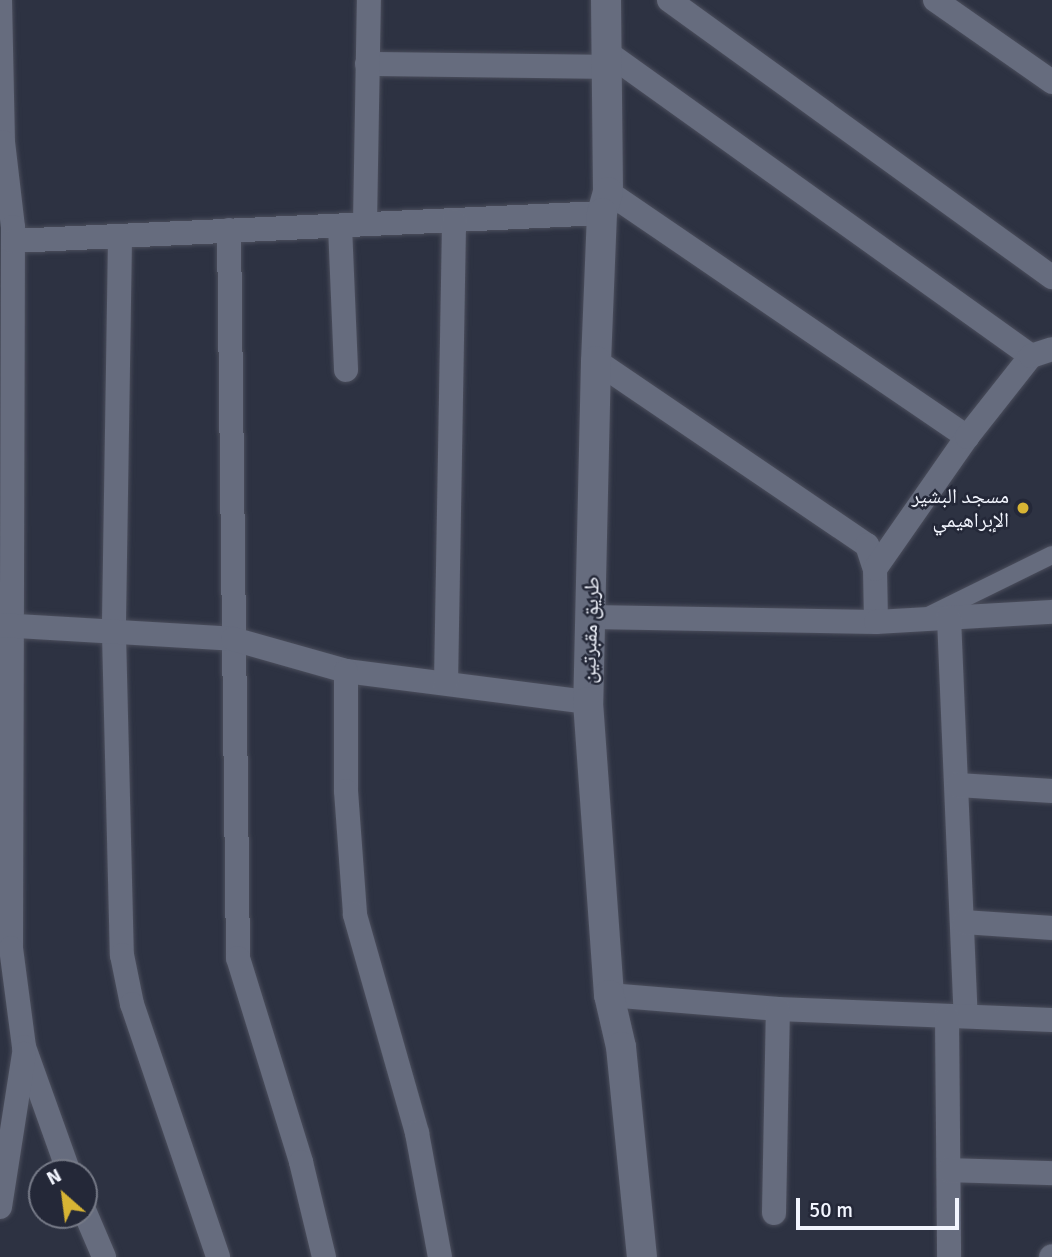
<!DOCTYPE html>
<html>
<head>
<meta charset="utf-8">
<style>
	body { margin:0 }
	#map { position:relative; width:1052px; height:1257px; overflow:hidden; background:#2d3242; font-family:Signika,"Noto Naskh Arabic",sans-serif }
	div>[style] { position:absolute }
	.roads { filter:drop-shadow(0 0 2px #4b4e5c) drop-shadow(0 0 2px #4b4e5c) }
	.pedestrian>* { height:18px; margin:-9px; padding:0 9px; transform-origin:9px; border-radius:9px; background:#666c7e }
	.minor>* { height:24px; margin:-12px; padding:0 12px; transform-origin:12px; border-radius:12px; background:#666c7e }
	.tertiary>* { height:30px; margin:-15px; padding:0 15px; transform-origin:15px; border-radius:15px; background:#666c7e }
	.dots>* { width:19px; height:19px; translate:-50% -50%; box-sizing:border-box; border:4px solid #242838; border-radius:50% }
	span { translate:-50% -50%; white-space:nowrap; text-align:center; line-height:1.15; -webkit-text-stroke:5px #242838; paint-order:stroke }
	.poi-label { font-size:21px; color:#f2f5fe }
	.right { translate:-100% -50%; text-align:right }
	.street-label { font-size:21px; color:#f2f5fe }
	.north { position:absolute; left:28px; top:1159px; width:70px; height:70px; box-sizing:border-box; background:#242838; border:2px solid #767a87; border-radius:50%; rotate:332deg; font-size:19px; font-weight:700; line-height:28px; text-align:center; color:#f2f5fe }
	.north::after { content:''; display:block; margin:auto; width:24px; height:32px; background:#d7b434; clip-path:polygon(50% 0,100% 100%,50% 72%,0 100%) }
	.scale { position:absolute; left:796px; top:1198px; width:163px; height:32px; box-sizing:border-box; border:4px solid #f2f5fe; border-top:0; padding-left:9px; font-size:21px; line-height:24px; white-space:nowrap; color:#f2f5fe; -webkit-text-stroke:5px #242838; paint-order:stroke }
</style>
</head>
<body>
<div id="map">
	<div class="roads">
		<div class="pedestrian">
			<div style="left:930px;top:615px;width:136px;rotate:-26.2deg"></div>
		</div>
		<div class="minor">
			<div style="left:0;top:0;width:142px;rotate:88.8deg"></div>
			<div style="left:3px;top:142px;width:86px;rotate:83.3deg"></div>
			<div style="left:13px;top:227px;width:721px;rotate:90.16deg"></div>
			<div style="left:11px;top:948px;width:100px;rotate:82.5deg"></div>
			<div style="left:24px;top:1047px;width:134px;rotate:70.3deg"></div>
			<div style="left:669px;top:0;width:473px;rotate:35.9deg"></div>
			<div style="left:935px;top:0;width:143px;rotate:35deg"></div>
			<div style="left:605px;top:51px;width:524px;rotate:35.6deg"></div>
			<div style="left:367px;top:64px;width:237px;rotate:0.7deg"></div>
			<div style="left:608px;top:192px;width:435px;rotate:34.3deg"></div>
			<div style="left:365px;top:223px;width:223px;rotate:-89deg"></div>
			<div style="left:340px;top:226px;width:144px;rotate:87.6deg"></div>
			<div style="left:229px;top:230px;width:728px;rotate:89.29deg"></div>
			<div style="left:238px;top:958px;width:214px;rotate:72.8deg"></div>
			<div style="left:301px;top:1162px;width:98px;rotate:76.4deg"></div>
			<div style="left:120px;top:239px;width:395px;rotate:90.9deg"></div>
			<div style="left:114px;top:634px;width:321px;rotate:88.6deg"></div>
			<div style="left:122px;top:955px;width:50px;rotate:78.5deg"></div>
			<div style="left:132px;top:1004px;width:267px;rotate:71.2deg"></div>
			<div style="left:13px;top:241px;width:590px;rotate:-2.72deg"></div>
			<div style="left:596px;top:361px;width:328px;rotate:34.2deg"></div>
			<div style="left:867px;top:545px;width:25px;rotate:72deg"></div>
			<div style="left:875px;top:569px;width:53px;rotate:88.9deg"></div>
			<div style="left:875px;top:569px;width:161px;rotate:-55.1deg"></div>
			<div style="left:967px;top:437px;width:103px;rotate:-51.7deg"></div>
			<div style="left:1031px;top:356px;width:22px;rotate:-18deg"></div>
			<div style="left:591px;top:617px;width:285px;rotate:1deg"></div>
			<div style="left:876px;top:622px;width:176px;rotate:-3.3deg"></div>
			<div style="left:949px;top:618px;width:398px;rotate:87.6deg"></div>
			<div style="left:0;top:625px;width:233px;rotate:3.4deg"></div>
			<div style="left:233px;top:639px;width:117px;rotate:15.8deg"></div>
			<div style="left:346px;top:671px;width:244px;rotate:7.3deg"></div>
			<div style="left:346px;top:671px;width:120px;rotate:90deg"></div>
			<div style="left:346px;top:791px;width:124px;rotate:85.8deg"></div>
			<div style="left:355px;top:915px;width:227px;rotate:74.1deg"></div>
			<div style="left:417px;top:1133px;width:126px;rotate:79.5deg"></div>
			<div style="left:446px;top:683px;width:462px;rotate:-89deg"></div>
			<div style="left:958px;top:785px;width:94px;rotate:3.7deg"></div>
			<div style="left:964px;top:922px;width:88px;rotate:3.9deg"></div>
			<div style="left:609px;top:995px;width:170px;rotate:4.7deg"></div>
			<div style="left:778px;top:1009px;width:274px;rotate:2.3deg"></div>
			<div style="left:947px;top:1017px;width:240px;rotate:89.5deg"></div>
			<div style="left:949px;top:1170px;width:103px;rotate:1.7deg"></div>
			<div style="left:0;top:1207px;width:155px;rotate:-81.1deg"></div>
			<div style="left:84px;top:1210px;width:51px;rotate:66.9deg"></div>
			<div style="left:774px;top:1213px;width:204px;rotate:-88.9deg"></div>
			<div style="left:1051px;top:1257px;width:1px;rotate:-45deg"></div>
		</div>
		<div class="tertiary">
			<div style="left:606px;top:0;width:192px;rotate:89.4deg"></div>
			<div style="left:608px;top:192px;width:22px;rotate:106deg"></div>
			<div style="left:602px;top:213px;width:148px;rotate:92.3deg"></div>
			<div style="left:596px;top:361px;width:341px;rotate:91.3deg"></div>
			<div style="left:588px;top:702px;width:294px;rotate:85.9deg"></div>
			<div style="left:609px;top:995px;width:53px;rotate:77deg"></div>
			<div style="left:621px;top:1047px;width:211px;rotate:84.3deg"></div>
		</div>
	</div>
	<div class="dots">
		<div style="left:1023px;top:508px;background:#d7b434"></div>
	</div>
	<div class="poi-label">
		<span class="right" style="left:1009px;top:508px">مسجد البشير<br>الإبراهيمي</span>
	</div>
	<div class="street-label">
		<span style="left:590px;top:630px;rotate:-88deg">طريق مقبرتين</span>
	</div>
	<div class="north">N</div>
	<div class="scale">50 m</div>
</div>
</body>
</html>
